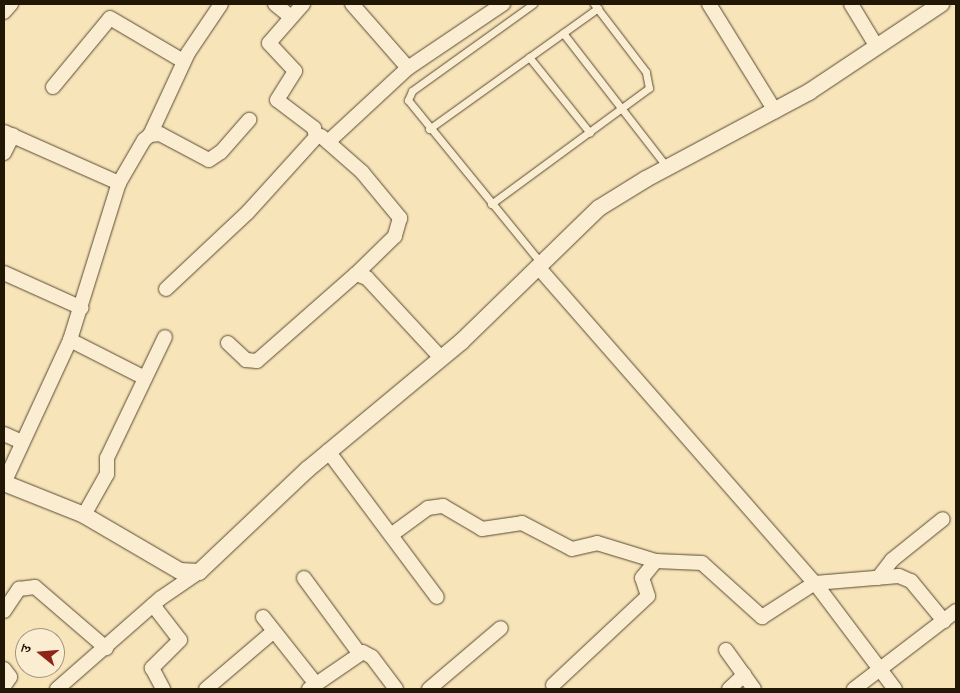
<!DOCTYPE html>
<html>
<head>
<meta charset="utf-8">
<style>
	body { margin:0 }
	#map { position:relative; width:960px; height:693px; overflow:hidden; background:#f8e4b9; font-family:"Old Standard TT","Noto Serif Devanagari",serif }
	div>[style] { position:absolute }
	.roads { filter:drop-shadow(0 0 1px #584a32) drop-shadow(0 0 1px #584a32) }
	.service>* { height:7px; margin:-3.5px; padding:0 3.5px; transform-origin:3.5px; border-radius:3.5px; background:#faedd2 }
	.minor>* { height:14px; margin:-7px; padding:0 7px; transform-origin:7px; border-radius:7px; background:#faedd2 }
	.tertiary>* { height:16px; margin:-8px; padding:0 8px; transform-origin:8px; border-radius:8px; background:#faedd2 }
	span { translate:-50% -50%; white-space:nowrap; text-align:center; line-height:1.15; -webkit-text-stroke:4px #faedd2; paint-order:stroke }
	.frame { position:absolute; inset:0; border:5px solid #221605; pointer-events:none }
	.north { position:absolute; left:15px; top:628px; width:50px; height:50px; box-sizing:border-box; background:#faedd2; border:1px solid #a49780; border-radius:50%; rotate:287deg; font-size:14px; font-weight:700; line-height:20px; text-align:center; color:#221605 }
	.north::after { content:''; display:block; margin:auto; width:18px; height:22px; background:#8f2418; clip-path:polygon(50% 0,100% 100%,50% 72%,0 100%) }
</style>
</head>
<body>
<div id="map">
	<div class="roads">
		<div class="service">
			<div style="left:533px;top:4px;width:149px;rotate:144.3deg"></div>
			<div style="left:412px;top:91px;width:10px;rotate:114deg"></div>
			<div style="left:408px;top:100px;width:210px;rotate:50.8deg"></div>
			<div style="left:563px;top:33px;width:170px;rotate:52.2deg"></div>
			<div style="left:529px;top:57px;width:97px;rotate:51.2deg"></div>
			<div style="left:429px;top:129px;width:208px;rotate:-35.6deg"></div>
			<div style="left:491px;top:204px;width:196px;rotate:-36.3deg"></div>
			<div style="left:649px;top:88px;width:16px;rotate:-101deg"></div>
			<div style="left:646px;top:72px;width:86px;rotate:-127.4deg"></div>
		</div>
		<div class="minor">
			<div style="left:275px;top:4px;width:19px;rotate:39deg"></div>
			<div style="left:352px;top:4px;width:85px;rotate:48.8deg"></div>
			<div style="left:709px;top:4px;width:126px;rotate:58.3deg"></div>
			<div style="left:851px;top:4px;width:50px;rotate:58.8deg"></div>
			<div style="left:4px;top:12px;width:11px;rotate:-49deg"></div>
			<div style="left:53px;top:87px;width:89px;rotate:-50.4deg"></div>
			<div style="left:110px;top:18px;width:85px;rotate:30.5deg"></div>
			<div style="left:4px;top:132px;width:126px;rotate:23.9deg"></div>
			<div style="left:150px;top:135px;width:90px;rotate:-65.1deg"></div>
			<div style="left:188px;top:53px;width:59px;rotate:-56deg"></div>
			<div style="left:321px;top:136px;width:55px;rotate:41.3deg"></div>
			<div style="left:362px;top:172px;width:60px;rotate:50.4deg"></div>
			<div style="left:400px;top:218px;width:19px;rotate:106deg"></div>
			<div style="left:395px;top:236px;width:54px;rotate:135.7deg"></div>
			<div style="left:328px;top:142px;width:109px;rotate:-42.8deg"></div>
			<div style="left:408px;top:68px;width:115px;rotate:-34deg"></div>
			<div style="left:4px;top:153px;width:20px;rotate:-63deg"></div>
			<div style="left:538px;top:267px;width:420px;rotate:48.8deg"></div>
			<div style="left:815px;top:583px;width:133px;rotate:53deg"></div>
			<div style="left:4px;top:273px;width:85px;rotate:24.2deg"></div>
			<div style="left:166px;top:289px;width:112px;rotate:-43.2deg"></div>
			<div style="left:248px;top:212px;width:101px;rotate:-47.8deg"></div>
			<div style="left:316px;top:137px;width:9px;rotate:-103deg"></div>
			<div style="left:314px;top:128px;width:46px;rotate:-142.9deg"></div>
			<div style="left:277px;top:100px;width:34px;rotate:-58deg"></div>
			<div style="left:295px;top:71px;width:38px;rotate:-133deg"></div>
			<div style="left:269px;top:43px;width:52px;rotate:-48.9deg"></div>
			<div style="left:70px;top:340px;width:84px;rotate:26.9deg"></div>
			<div style="left:228px;top:343px;width:25px;rotate:43deg"></div>
			<div style="left:246px;top:360px;width:11px;rotate:5deg"></div>
			<div style="left:257px;top:361px;width:132px;rotate:-41.3deg"></div>
			<div style="left:356px;top:274px;width:12px;rotate:20deg"></div>
			<div style="left:367px;top:278px;width:109px;rotate:47.2deg"></div>
			<div style="left:4px;top:434px;width:20px;rotate:24deg"></div>
			<div style="left:328px;top:451px;width:182px;rotate:53.3deg"></div>
			<div style="left:4px;top:483px;width:157px;rotate:-65.2deg"></div>
			<div style="left:70px;top:340px;width:164px;rotate:-72.7deg"></div>
			<div style="left:119px;top:183px;width:50px;rotate:-59.8deg"></div>
			<div style="left:144px;top:140px;width:8px;rotate:-40deg"></div>
			<div style="left:150px;top:135px;width:10px;rotate:-6deg"></div>
			<div style="left:160px;top:134px;width:55px;rotate:28deg"></div>
			<div style="left:209px;top:160px;width:14px;rotate:-34deg"></div>
			<div style="left:221px;top:152px;width:43px;rotate:-48.8deg"></div>
			<div style="left:84px;top:515px;width:47px;rotate:-60.7deg"></div>
			<div style="left:107px;top:474px;width:16px;rotate:-90deg"></div>
			<div style="left:107px;top:458px;width:134px;rotate:-64.4deg"></div>
			<div style="left:391px;top:535px;width:46px;rotate:-36.1deg"></div>
			<div style="left:428px;top:508px;width:15px;rotate:-8deg"></div>
			<div style="left:443px;top:506px;width:45px;rotate:30.5deg"></div>
			<div style="left:482px;top:529px;width:40px;rotate:-8.5deg"></div>
			<div style="left:522px;top:523px;width:56px;rotate:27.5deg"></div>
			<div style="left:572px;top:549px;width:26px;rotate:-13deg"></div>
			<div style="left:597px;top:543px;width:62px;rotate:17deg"></div>
			<div style="left:656px;top:561px;width:46px;rotate:2.5deg"></div>
			<div style="left:702px;top:563px;width:81px;rotate:42deg"></div>
			<div style="left:762px;top:617px;width:63px;rotate:-32.7deg"></div>
			<div style="left:815px;top:583px;width:84px;rotate:-4.8deg"></div>
			<div style="left:899px;top:576px;width:13px;rotate:23deg"></div>
			<div style="left:911px;top:581px;width:52px;rotate:50.5deg"></div>
			<div style="left:304px;top:578px;width:93px;rotate:53.7deg"></div>
			<div style="left:878px;top:578px;width:23px;rotate:-52deg"></div>
			<div style="left:892px;top:560px;width:65px;rotate:-38.8deg"></div>
			<div style="left:153px;top:605px;width:44px;rotate:52.4deg"></div>
			<div style="left:180px;top:640px;width:40px;rotate:135deg"></div>
			<div style="left:152px;top:668px;width:24px;rotate:62deg"></div>
			<div style="left:4px;top:611px;width:27px;rotate:-56deg"></div>
			<div style="left:19px;top:589px;width:16px;rotate:-7deg"></div>
			<div style="left:35px;top:587px;width:94px;rotate:40.7deg"></div>
			<div style="left:263px;top:617px;width:85px;rotate:51.7deg"></div>
			<div style="left:726px;top:650px;width:48px;rotate:54.3deg"></div>
			<div style="left:4px;top:669px;width:10px;rotate:53deg"></div>
			<div style="left:10px;top:677px;width:11px;rotate:124deg"></div>
			<div style="left:553px;top:685px;width:130px;rotate:-43.1deg"></div>
			<div style="left:648px;top:596px;width:19px;rotate:-108deg"></div>
			<div style="left:642px;top:578px;width:22px;rotate:-51deg"></div>
			<div style="left:57px;top:689px;width:138px;rotate:-41.2deg"></div>
			<div style="left:161px;top:598px;width:46px;rotate:-34.4deg"></div>
			<div style="left:206px;top:689px;width:89px;rotate:-40.5deg"></div>
			<div style="left:309px;top:689px;width:65px;rotate:-34.4deg"></div>
			<div style="left:363px;top:652px;width:10px;rotate:29deg"></div>
			<div style="left:372px;top:657px;width:40px;rotate:53deg"></div>
			<div style="left:429px;top:689px;width:94px;rotate:-40.3deg"></div>
			<div style="left:729px;top:689px;width:21px;rotate:-43deg"></div>
			<div style="left:854px;top:689px;width:128px;rotate:-37.4deg"></div>
		</div>
		<div class="tertiary">
			<div style="left:4px;top:483px;width:86px;rotate:21.8deg"></div>
			<div style="left:84px;top:515px;width:111px;rotate:30.3deg"></div>
			<div style="left:180px;top:571px;width:19px;rotate:3deg"></div>
			<div style="left:199px;top:572px;width:150px;rotate:-43.4deg"></div>
			<div style="left:308px;top:469px;width:199px;rotate:-39.7deg"></div>
			<div style="left:461px;top:342px;width:192px;rotate:-44.2deg"></div>
			<div style="left:599px;top:208px;width:55px;rotate:-31.7deg"></div>
			<div style="left:646px;top:179px;width:185px;rotate:-28.1deg"></div>
			<div style="left:809px;top:92px;width:159px;rotate:-33.7deg"></div>
		</div>
	</div>
	<div class="frame"></div>
	<div class="north">उ</div>
</div>
</body>
</html>
